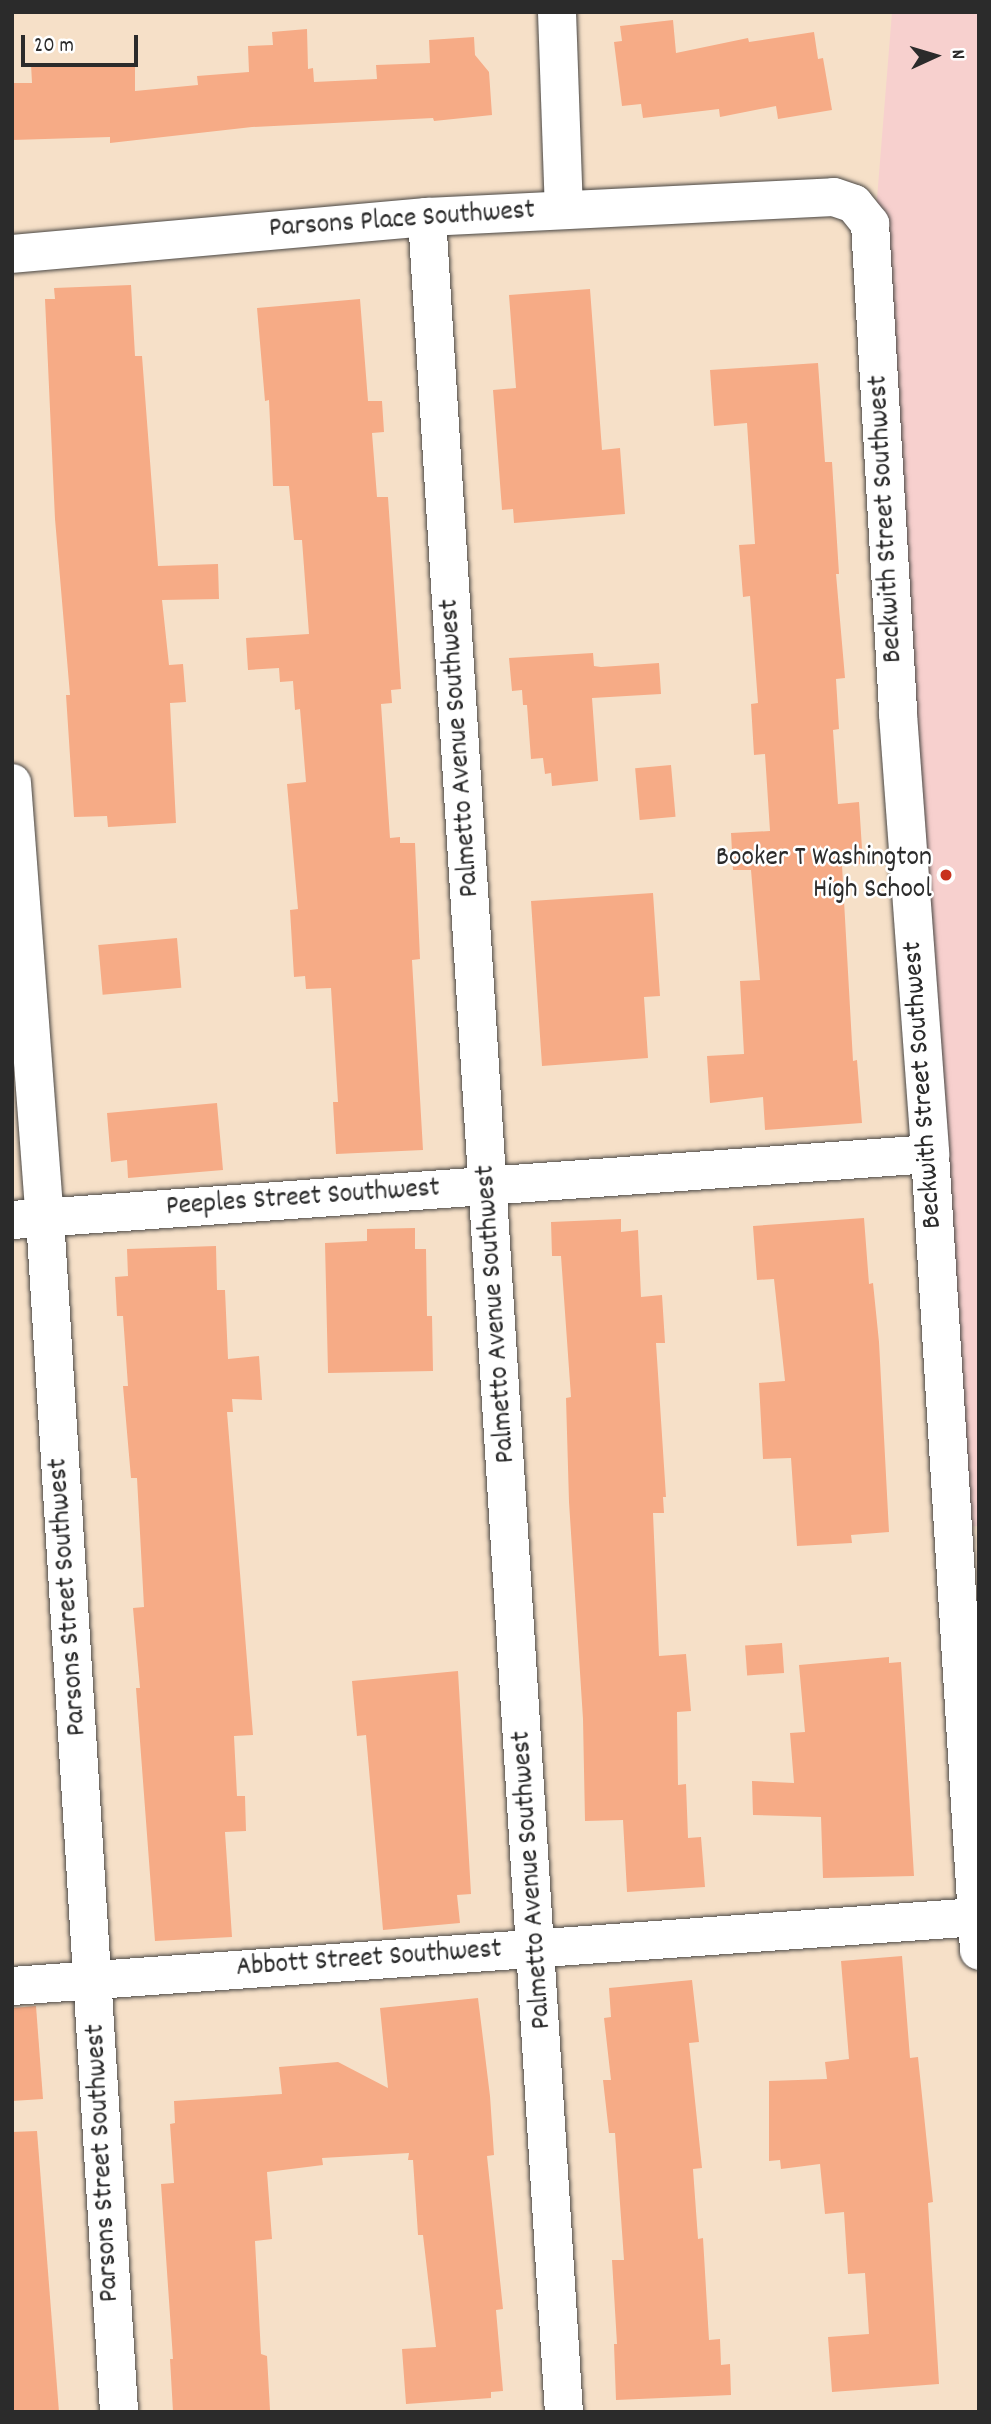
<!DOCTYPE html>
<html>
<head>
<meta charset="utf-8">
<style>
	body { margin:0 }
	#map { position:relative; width:991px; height:2424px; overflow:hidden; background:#f6e0c8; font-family:Dekko,sans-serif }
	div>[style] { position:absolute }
	.built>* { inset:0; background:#f7d0ce }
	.building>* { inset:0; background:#f6ab86; transform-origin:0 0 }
	.roads { filter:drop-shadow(0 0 2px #494643) drop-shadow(0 0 2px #494643) }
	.minor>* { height:38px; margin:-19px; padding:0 19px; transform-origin:19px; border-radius:19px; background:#fff }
	.dots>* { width:19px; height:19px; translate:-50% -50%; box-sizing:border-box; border:4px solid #fff; border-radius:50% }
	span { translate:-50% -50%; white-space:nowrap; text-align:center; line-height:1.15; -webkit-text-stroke:5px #fff; paint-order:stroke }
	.street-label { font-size:28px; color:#2b2b2b }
	.poi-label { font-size:28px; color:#2b2b2b }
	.right { translate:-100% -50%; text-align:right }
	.frame { position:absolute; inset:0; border:14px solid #2b2b2b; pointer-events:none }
	.north { position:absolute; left:900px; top:21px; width:70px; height:70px; -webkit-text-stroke:5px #fff; paint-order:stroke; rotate:86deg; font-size:19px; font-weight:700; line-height:28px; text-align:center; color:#2b2b2b }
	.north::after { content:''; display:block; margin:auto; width:24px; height:32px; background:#2b2b2b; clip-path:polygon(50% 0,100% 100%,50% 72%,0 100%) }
	.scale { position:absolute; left:21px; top:35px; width:117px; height:32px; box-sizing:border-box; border:4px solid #2b2b2b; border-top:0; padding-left:9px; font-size:21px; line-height:24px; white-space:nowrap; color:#2b2b2b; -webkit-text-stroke:5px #fff; paint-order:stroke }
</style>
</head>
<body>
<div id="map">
	<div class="built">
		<div style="clip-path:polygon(892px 12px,979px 12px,979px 1526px,953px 1527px,875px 223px)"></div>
	</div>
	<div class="building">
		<div style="clip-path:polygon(673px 20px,676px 53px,748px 38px,749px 42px,814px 32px,818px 59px,823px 58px,832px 110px,778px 119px,776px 106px,720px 117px,719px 109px,643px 118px,641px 104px,622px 106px,614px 42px,622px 41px,620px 26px)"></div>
		<div style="clip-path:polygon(307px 29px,308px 69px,313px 68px,314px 82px,377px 79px,376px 65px,430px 63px,429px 40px,474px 37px,475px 55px,489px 72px,492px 115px,434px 121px,433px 118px,252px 127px,110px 143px,110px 137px,12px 140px,12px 83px,32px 83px,31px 64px,135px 64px,135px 91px,198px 85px,197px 76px,249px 72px,248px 46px,273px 45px,272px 32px)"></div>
		<div style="clip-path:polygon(131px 285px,135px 356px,142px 356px,158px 566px,218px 564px,219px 599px,162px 600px,169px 665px,183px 664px,186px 702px,170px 703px,176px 823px,108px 827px,107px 816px,74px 817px,66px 695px,70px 695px,55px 519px,45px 299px,55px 299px,54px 288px)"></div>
		<div style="clip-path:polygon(590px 289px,602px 450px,620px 448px,625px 514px,514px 523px,513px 509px,502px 510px,493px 390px,516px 388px,509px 295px)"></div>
		<div style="clip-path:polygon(360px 299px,368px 401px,382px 401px,384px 432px,372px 433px,377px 497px,388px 497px,401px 689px,391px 690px,392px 703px,381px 704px,390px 838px,400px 837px,400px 843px,415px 843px,420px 959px,412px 960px,423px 1150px,336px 1154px,333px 1102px,338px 1102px,331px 988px,306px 989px,305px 976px,294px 977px,290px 910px,298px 909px,287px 784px,306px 782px,300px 709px,295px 710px,293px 681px,280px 682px,279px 668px,248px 670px,246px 638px,309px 634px,302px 540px,294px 540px,289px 486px,273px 486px,269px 400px,265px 401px,257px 308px)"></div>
		<div style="clip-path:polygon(818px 363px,825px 462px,832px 462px,839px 574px,836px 574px,845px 678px,836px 679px,839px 729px,833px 730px,838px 804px,859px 802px,863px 864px,842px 865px,853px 1061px,857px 1060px,862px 1123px,765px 1130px,763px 1097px,710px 1103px,707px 1056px,744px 1054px,740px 981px,760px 980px,751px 870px,733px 870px,731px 833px,770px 831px,765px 754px,754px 755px,751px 704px,758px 703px,750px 596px,743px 597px,739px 545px,755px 544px,747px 423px,714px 426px,710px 370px)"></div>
		<div style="clip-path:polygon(593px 653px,594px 666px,601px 667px,659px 663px,661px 694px,592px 698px,598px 781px,552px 786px,551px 773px,545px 774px,543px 758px,531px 759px,527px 705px,523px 705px,522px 690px,512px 691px,509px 658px)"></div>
		<div style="left:671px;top:765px;width:52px;height:36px;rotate:85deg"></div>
		<div style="clip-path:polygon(653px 893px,660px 996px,644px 997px,648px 1058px,542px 1066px,531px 901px)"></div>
		<div style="left:177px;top:938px;width:50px;height:79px;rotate:85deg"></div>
		<div style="clip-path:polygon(217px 1103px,223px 1170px,128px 1178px,127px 1160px,111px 1162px,107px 1113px)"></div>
		<div style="clip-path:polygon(864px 1218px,869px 1284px,873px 1283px,879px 1342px,889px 1532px,851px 1535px,852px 1543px,797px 1546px,791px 1458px,763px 1459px,759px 1383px,785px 1381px,774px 1279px,757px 1280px,753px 1226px)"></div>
		<div style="clip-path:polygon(621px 1219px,621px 1232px,638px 1230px,641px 1297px,662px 1295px,665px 1343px,656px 1343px,666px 1497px,663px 1497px,664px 1513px,653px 1513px,659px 1656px,686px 1654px,691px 1711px,677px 1712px,678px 1785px,686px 1784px,688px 1838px,701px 1837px,705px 1887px,627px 1892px,623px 1820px,585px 1821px,583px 1719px,569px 1502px,566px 1398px,571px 1397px,561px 1256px,552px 1256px,551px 1222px)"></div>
		<div style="clip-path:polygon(415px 1228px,415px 1249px,426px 1249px,427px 1316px,432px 1316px,433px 1371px,328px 1373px,325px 1243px,367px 1241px,367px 1229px)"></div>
		<div style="clip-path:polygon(216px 1246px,217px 1290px,225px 1290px,228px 1359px,259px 1356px,262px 1400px,232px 1399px,233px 1412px,227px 1412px,253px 1735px,234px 1736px,237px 1796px,245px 1796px,246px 1831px,225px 1832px,232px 1937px,155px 1941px,136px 1688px,140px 1688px,133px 1608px,144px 1607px,137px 1478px,131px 1478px,123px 1386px,128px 1386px,123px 1316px,117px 1316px,115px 1277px,128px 1276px,127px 1249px)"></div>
		<div style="left:782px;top:1643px;width:30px;height:37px;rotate:86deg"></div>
		<div style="clip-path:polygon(889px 1657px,889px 1663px,901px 1662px,914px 1876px,823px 1878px,821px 1817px,753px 1815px,752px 1781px,794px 1783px,790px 1733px,805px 1732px,799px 1665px)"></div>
		<div style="clip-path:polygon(458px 1671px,471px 1894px,457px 1895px,460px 1923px,383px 1930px,366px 1735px,357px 1736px,352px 1681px)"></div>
		<div style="clip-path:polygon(902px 1956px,910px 2058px,918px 2057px,933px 2202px,928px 2203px,939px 2384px,832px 2392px,828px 2337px,869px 2334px,865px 2273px,848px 2274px,844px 2212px,825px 2214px,820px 2164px,781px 2169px,780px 2160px,769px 2161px,769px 2081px,827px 2079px,825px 2062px,849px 2059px,841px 1961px)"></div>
		<div style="clip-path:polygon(692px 1980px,699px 2042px,689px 2043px,702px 2168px,693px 2169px,698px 2239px,703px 2238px,709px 2340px,720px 2339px,721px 2365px,730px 2364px,731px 2395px,616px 2400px,614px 2344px,617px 2344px,612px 2260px,624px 2260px,615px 2133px,609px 2133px,603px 2080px,611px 2080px,604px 2018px,611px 2017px,609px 1988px)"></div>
		<div style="clip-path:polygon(478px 1998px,490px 2096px,494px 2155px,487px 2156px,503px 2309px,496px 2310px,503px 2391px,491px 2392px,491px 2398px,406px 2404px,402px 2349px,436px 2347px,423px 2235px,418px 2235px,413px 2160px,408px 2160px,409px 2153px,322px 2158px,323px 2165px,267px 2172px,272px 2239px,255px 2241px,261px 2354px,267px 2356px,270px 2410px,173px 2412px,170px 2359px,173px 2359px,161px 2184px,174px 2183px,170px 2124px,175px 2123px,174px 2101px,282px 2094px,279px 2067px,338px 2062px,388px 2088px,380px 2008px)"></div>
		<div style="clip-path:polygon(36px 2006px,43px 2099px,12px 2101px,12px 2008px)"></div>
		<div style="clip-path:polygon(37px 2131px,59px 2412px,12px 2412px,12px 2132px)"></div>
	</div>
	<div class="roads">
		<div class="minor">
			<div style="left:557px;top:12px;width:198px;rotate:88deg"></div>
			<div style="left:427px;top:217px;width:2199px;rotate:86.43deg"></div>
			<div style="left:12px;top:254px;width:417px;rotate:-5.1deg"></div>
			<div style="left:427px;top:217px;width:407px;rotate:-2.8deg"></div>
			<div style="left:834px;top:197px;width:21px;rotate:19deg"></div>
			<div style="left:854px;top:204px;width:26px;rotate:51deg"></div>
			<div style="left:870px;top:224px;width:491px;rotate:86.7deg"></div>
			<div style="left:898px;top:714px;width:441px;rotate:85.8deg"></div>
			<div style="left:930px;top:1154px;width:798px;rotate:86.48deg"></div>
			<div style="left:12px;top:783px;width:436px;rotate:85.7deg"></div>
			<div style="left:45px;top:1218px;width:1196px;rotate:86.45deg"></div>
			<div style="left:12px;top:1220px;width:920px;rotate:-4.11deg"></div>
			<div style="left:12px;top:1986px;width:967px;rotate:-4.09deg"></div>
		</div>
	</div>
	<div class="dots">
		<div style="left:946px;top:875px;background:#c8321e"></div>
	</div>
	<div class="street-label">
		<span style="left:402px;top:221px;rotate:-4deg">Parsons Place Southwest</span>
		<span style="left:887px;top:519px;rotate:-93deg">Beckwith Street Southwest</span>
		<span style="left:461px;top:748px;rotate:-94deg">Palmetto Avenue Southwest</span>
		<span style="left:924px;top:1085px;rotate:-94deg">Beckwith Street Southwest</span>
		<span style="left:303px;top:1199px;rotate:-4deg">Peeples Street Southwest</span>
		<span style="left:497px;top:1314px;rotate:-94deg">Palmetto Avenue Southwest</span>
		<span style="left:69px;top:1597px;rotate:-94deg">Parsons Street Southwest</span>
		<span style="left:533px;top:1880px;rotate:-94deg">Palmetto Avenue Southwest</span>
		<span style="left:369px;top:1960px;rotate:-4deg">Abbott Street Southwest</span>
		<span style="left:104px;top:2163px;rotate:-93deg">Parsons Street Southwest</span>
	</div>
	<div class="poi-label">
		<span class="right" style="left:932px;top:875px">Booker T Washington<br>High School</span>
	</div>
	<div class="frame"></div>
	<div class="north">N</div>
	<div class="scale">20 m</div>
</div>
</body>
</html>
